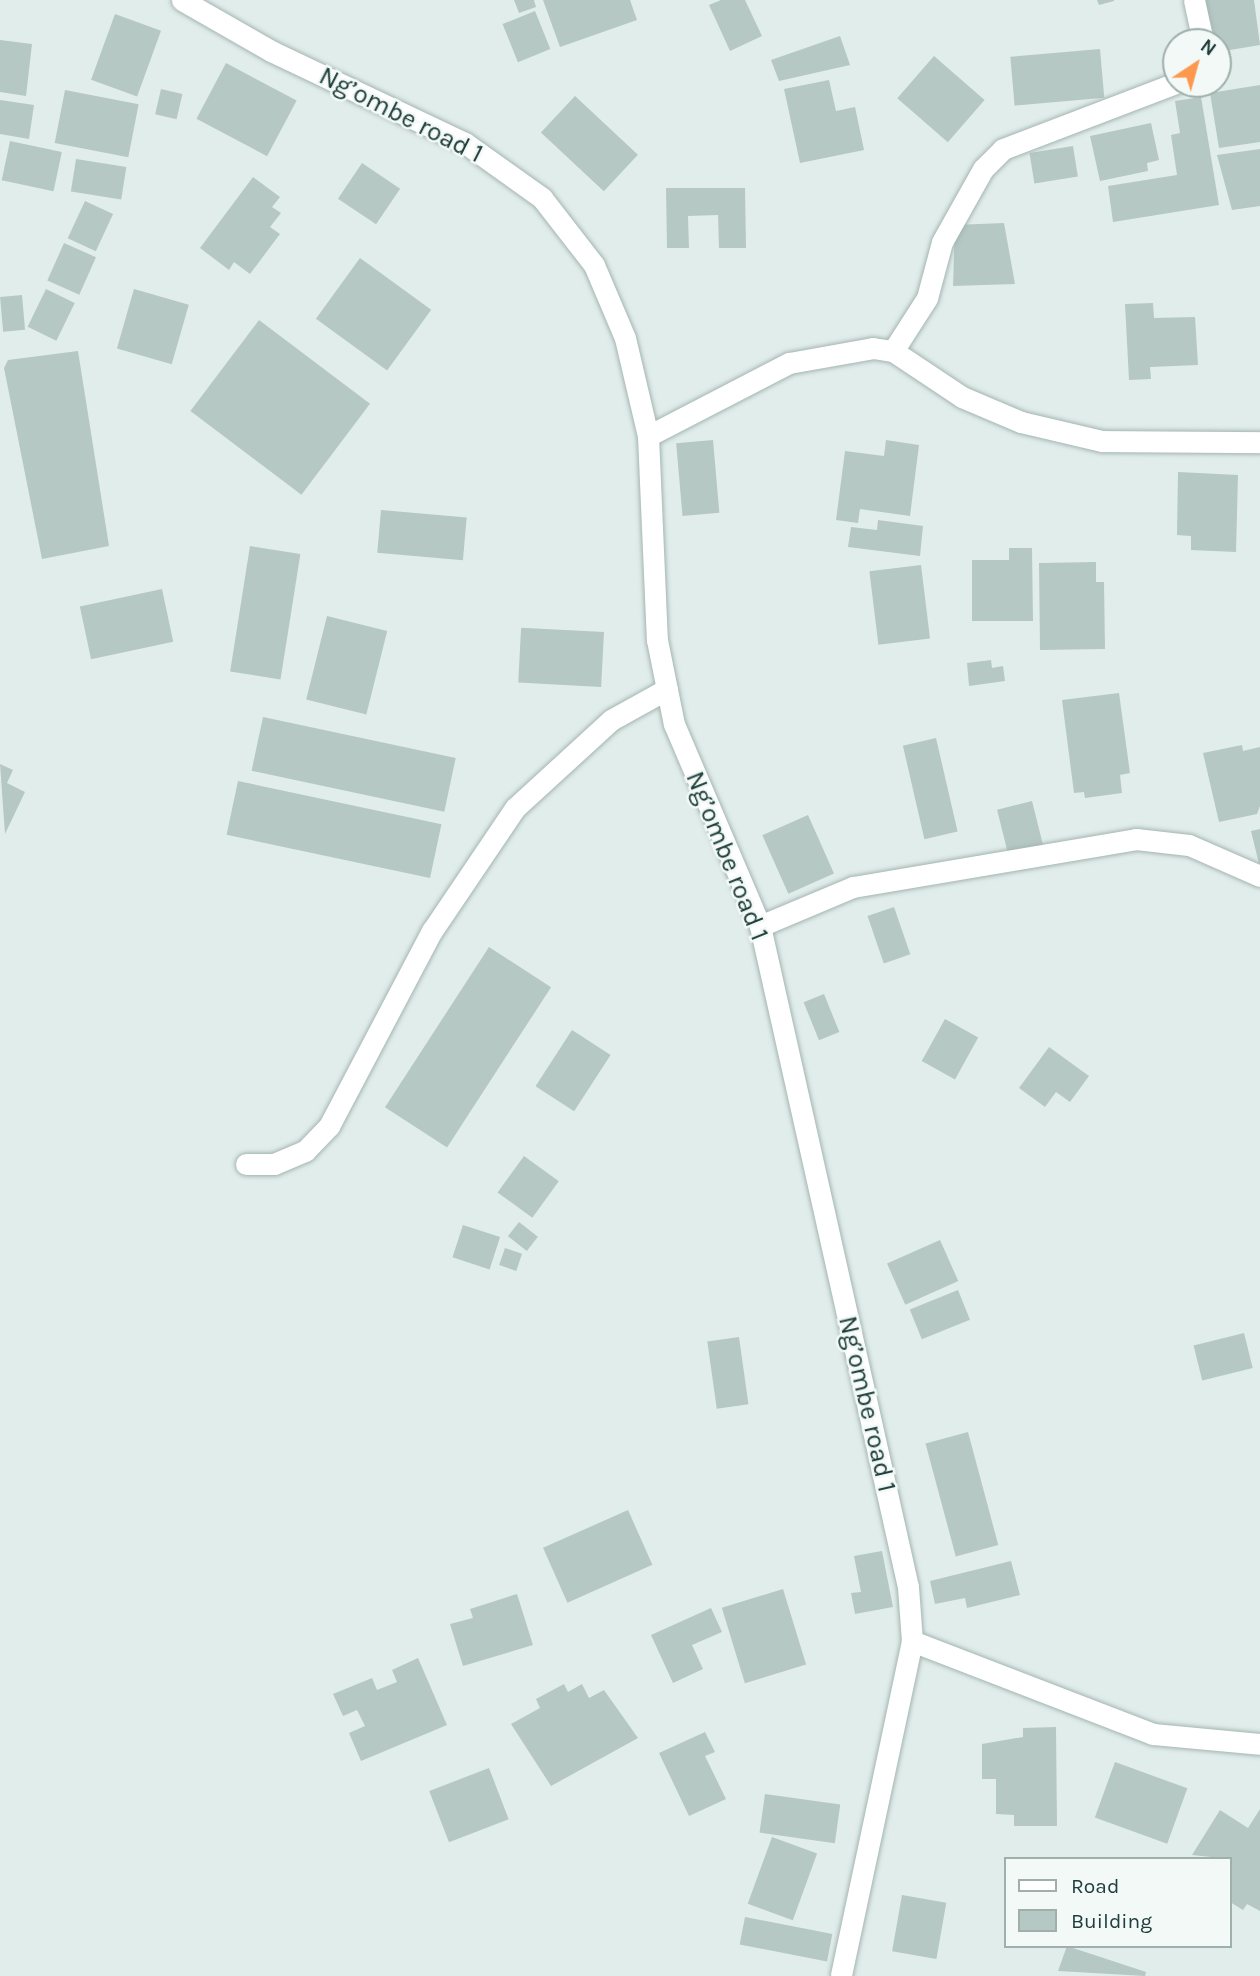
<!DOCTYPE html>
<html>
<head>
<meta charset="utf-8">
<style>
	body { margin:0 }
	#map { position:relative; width:1260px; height:1976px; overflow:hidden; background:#e1edea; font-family:Karla,sans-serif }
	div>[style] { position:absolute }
	.building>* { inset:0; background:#b6c8c3; transform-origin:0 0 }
	.roads { filter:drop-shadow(0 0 2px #a3b5b2) drop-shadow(0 0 2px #a3b5b2) }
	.street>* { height:21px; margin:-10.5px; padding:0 10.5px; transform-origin:10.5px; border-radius:10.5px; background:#fff }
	span { translate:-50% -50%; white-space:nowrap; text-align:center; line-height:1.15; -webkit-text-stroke:5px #f2f9f7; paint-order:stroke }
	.street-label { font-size:26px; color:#203f3c }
	.legend { position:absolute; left:1004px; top:1857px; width:228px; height:91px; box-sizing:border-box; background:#f2f9f7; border:2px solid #9eafac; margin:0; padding:9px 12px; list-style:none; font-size:21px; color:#203f3c }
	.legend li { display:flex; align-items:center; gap:14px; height:35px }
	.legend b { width:35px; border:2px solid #9eafac }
	.north { position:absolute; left:1162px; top:28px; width:70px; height:70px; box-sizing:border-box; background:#f2f9f7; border:2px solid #9eafac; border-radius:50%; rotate:36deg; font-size:19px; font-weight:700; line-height:28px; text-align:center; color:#203f3c }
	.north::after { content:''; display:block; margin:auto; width:24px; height:32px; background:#fd994f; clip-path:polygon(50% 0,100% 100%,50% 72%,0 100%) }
</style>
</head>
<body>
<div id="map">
	<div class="building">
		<div style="clip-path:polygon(514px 0,534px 0,536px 7px,519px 13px)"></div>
		<div style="clip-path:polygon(543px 0,630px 0,637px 20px,560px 47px)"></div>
		<div style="clip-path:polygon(721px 0,745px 0,762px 36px,730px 51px,709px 5px)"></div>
		<div style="clip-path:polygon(1097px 0,1114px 0,1114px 1px,1099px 5px)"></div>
		<div style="clip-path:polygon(1205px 0,1254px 0,1260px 45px,1218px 52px)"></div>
		<div style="left:535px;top:11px;width:41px;height:35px;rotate:68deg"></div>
		<div style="left:115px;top:14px;width:49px;height:70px;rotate:20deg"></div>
		<div style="clip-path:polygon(840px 36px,850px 65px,779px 81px,771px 60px)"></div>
		<div style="clip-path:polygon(0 40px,32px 44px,26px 96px,0 92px)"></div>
		<div style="left:1100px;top:49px;width:49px;height:90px;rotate:85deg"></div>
		<div style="left:934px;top:56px;width:67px;height:56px;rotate:41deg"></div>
		<div style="left:226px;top:63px;width:80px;height:63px;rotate:28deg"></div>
		<div style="clip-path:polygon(829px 80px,836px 111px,855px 107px,864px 150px,800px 163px,784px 89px)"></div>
		<div style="clip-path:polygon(1260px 85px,1260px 142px,1219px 148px,1210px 93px)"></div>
		<div style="left:161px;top:89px;width:22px;height:26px;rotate:13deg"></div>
		<div style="left:65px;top:90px;width:75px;height:54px;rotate:11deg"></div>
		<div style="left:575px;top:96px;width:86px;height:50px;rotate:43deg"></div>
		<div style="clip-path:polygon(1201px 97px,1219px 205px,1113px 222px,1108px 186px,1177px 175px,1171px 135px,1180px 133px,1175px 101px)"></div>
		<div style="clip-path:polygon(0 100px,34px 105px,29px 139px,0 134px)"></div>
		<div style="clip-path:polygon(1151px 123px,1159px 160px,1147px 163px,1148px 171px,1100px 181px,1090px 136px)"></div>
		<div style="left:10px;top:141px;width:53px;height:40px;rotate:12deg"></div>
		<div style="left:1073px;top:146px;width:31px;height:44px;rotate:81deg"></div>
		<div style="clip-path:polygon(1260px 149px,1260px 206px,1232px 210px,1217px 155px)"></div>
		<div style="left:76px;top:159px;width:51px;height:33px;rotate:9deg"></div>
		<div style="left:362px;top:163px;width:46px;height:43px;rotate:34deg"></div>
		<div style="clip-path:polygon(253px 177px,280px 197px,272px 207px,281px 213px,270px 227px,280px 234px,250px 274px,234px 262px,229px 270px,200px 248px)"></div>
		<div style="clip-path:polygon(666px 188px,745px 188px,746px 248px,719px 248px,718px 215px,688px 216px,689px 248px,667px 248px)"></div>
		<div style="left:85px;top:201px;width:31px;height:41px;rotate:25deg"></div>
		<div style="clip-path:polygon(1004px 223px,1015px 284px,953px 286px,955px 225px)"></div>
		<div style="left:64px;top:243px;width:35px;height:41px;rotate:24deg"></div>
		<div style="left:360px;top:258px;width:88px;height:75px;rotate:36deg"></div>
		<div style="left:46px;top:289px;width:32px;height:42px;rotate:26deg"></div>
		<div style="left:134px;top:289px;width:57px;height:62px;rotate:16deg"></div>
		<div style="left:22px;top:295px;width:35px;height:22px;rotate:85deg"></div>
		<div style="clip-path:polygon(1153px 303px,1154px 318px,1195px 317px,1198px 365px,1150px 367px,1151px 379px,1129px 380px,1125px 304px)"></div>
		<div style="left:259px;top:320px;width:139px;height:114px;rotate:37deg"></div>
		<div style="clip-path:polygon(78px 351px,109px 546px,42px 559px,4px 368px,8px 360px)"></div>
		<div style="left:713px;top:440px;width:73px;height:37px;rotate:85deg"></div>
		<div style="clip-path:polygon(886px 440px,919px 445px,910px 516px,860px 509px,858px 523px,836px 520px,845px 451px,884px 456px)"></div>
		<div style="clip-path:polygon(1178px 472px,1238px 475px,1236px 552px,1191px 550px,1191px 536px,1177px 535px)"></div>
		<div style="left:381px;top:510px;width:86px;height:43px;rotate:5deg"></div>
		<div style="clip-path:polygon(878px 520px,923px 526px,920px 556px,848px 547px,851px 527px,877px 530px)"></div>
		<div style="left:250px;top:546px;width:51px;height:127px;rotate:9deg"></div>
		<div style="clip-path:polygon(1009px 548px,1032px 548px,1033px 621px,972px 621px,972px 560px,1009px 560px)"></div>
		<div style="clip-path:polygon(1096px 562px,1096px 582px,1104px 582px,1105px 649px,1040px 650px,1039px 563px)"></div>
		<div style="left:921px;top:565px;width:74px;height:52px;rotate:83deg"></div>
		<div style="left:162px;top:589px;width:54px;height:84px;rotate:78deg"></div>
		<div style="left:327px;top:616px;width:62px;height:86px;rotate:14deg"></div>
		<div style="left:604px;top:632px;width:55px;height:83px;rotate:93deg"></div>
		<div style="clip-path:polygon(991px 660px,992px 668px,1003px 666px,1005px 681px,969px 686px,967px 663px)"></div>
		<div style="clip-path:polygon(1119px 693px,1130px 773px,1120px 775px,1122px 793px,1085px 798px,1084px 792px,1074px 793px,1062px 700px)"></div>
		<div style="left:263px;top:717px;width:197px;height:55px;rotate:12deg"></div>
		<div style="left:936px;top:738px;width:96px;height:34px;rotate:77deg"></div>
		<div style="clip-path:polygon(1242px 745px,1243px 751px,1260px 747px,1260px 806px,1257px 814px,1219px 822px,1203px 753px)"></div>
		<div style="clip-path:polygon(0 764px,13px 770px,7px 783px,25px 792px,5px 834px)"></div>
		<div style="left:238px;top:781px;width:208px;height:55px;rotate:12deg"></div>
		<div style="left:1032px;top:801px;width:49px;height:36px;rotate:76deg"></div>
		<div style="left:808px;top:815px;width:64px;height:50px;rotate:66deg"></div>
		<div style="clip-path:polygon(1260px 829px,1260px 864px,1259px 864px,1251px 831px)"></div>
		<div style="left:894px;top:907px;width:50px;height:28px;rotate:71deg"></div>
		<div style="left:489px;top:947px;width:74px;height:191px;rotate:33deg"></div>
		<div style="left:824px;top:994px;width:41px;height:22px;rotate:68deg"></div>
		<div style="left:945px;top:1019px;width:38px;height:48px;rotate:29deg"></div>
		<div style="left:572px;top:1030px;width:46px;height:67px;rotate:33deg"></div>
		<div style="clip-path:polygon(1049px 1047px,1089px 1076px,1070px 1102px,1056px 1092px,1045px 1107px,1019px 1088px)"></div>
		<div style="left:524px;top:1156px;width:43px;height:45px;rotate:36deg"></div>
		<div style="left:519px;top:1222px;width:24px;height:18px;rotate:38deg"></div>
		<div style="left:463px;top:1225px;width:39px;height:34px;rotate:18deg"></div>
		<div style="left:940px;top:1240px;width:45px;height:58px;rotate:66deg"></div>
		<div style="left:505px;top:1248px;width:18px;height:18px;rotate:19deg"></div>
		<div style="left:958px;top:1290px;width:32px;height:52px;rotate:68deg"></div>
		<div style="left:1244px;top:1333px;width:36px;height:52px;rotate:76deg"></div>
		<div style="left:739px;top:1337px;width:68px;height:32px;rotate:82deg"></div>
		<div style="left:968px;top:1432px;width:117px;height:44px;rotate:75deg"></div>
		<div style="left:628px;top:1510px;width:60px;height:93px;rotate:66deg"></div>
		<div style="clip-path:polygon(882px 1551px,893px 1607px,855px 1614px,851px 1593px,861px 1592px,854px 1556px)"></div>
		<div style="clip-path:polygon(1011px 1561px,1020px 1595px,967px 1608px,965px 1598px,935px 1604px,930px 1581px)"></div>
		<div style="left:783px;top:1589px;width:79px;height:64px;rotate:73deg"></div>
		<div style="clip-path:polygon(517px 1594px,533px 1645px,463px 1666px,450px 1624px,473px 1618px,470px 1609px)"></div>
		<div style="clip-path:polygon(711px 1608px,722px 1632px,692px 1645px,703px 1669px,673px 1683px,651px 1635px)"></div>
		<div style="clip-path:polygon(418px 1658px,447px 1725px,361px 1761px,349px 1733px,365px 1726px,357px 1710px,343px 1716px,333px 1694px,372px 1678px,377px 1690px,397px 1682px,392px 1670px)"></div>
		<div style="clip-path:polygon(564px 1684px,568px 1692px,582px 1684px,589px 1698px,604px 1690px,638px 1738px,551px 1786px,511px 1724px,540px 1708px,536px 1699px)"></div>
		<div style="clip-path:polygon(1056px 1727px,1057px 1826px,1014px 1826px,1014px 1815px,996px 1814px,996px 1779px,982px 1779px,982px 1744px,1023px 1737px,1023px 1728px)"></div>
		<div style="clip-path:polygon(705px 1732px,715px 1752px,705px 1756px,726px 1799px,689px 1816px,659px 1753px)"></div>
		<div style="left:1115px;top:1762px;width:77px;height:59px;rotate:20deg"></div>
		<div style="left:489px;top:1768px;width:55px;height:64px;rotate:69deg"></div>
		<div style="left:765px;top:1794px;width:76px;height:39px;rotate:8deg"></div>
		<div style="clip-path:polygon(1260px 1809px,1260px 1911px,1247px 1904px,1243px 1910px,1230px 1902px,1230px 1859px,1192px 1855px,1220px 1810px,1248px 1828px)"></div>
		<div style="left:772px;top:1837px;width:48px;height:71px;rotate:20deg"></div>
		<div style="left:902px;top:1895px;width:45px;height:57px;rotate:10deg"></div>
		<div style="left:745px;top:1917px;width:89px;height:28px;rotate:11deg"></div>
		<div style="clip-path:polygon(1067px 1946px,1146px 1972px,1145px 1976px,1058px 1971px)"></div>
	</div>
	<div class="roads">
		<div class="street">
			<div style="left:182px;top:0;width:103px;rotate:29.8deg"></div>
			<div style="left:271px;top:51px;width:215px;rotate:25.4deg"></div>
			<div style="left:465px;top:143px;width:95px;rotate:35.5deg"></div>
			<div style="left:542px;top:198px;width:85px;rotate:52.2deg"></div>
			<div style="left:594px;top:265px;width:79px;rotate:67deg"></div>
			<div style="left:625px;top:338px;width:101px;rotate:76.8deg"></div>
			<div style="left:648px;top:436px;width:204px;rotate:87.5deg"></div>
			<div style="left:657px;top:640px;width:86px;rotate:78.6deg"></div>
			<div style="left:674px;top:724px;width:220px;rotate:66.9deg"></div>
			<div style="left:760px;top:926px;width:677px;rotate:77.38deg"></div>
			<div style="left:908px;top:1587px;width:54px;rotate:85.8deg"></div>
			<div style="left:912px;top:1641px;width:342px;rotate:102deg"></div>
			<div style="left:1194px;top:0;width:43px;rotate:77.9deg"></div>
			<div style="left:893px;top:351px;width:63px;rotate:-57.3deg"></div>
			<div style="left:927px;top:298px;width:58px;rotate:-75deg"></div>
			<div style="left:942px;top:242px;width:84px;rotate:-60.7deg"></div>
			<div style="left:983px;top:169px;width:28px;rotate:-45deg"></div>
			<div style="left:1003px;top:149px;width:185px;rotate:-20.9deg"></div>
			<div style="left:648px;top:436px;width:159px;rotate:-27.4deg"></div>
			<div style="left:789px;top:363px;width:85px;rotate:-10.1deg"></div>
			<div style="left:873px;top:348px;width:20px;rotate:9deg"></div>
			<div style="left:893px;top:351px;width:83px;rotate:33.7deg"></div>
			<div style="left:962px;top:397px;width:64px;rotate:23deg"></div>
			<div style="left:1021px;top:422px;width:83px;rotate:13.2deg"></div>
			<div style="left:1102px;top:441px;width:158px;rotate:0.4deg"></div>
			<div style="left:760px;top:926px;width:101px;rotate:-22.8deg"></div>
			<div style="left:853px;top:887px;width:287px;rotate:-9.6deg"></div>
			<div style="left:1136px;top:839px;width:53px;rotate:6.5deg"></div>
			<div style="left:1189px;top:845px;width:77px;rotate:23.6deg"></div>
			<div style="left:246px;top:1164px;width:28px"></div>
			<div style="left:274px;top:1164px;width:34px;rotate:-23deg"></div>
			<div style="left:305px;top:1151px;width:35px;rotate:-46deg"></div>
			<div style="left:329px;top:1126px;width:221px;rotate:-62.2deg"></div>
			<div style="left:432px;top:931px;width:148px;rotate:-56deg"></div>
			<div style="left:515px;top:808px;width:130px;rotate:-42.5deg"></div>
			<div style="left:611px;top:720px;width:64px;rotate:-29deg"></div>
			<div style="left:912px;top:1641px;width:258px;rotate:21.1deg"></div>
			<div style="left:1153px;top:1734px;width:107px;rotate:5.3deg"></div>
		</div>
	</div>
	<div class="street-label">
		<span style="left:401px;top:115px;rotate:27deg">Ng’ombe road 1</span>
		<span style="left:727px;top:856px;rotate:68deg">Ng’ombe road 1</span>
		<span style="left:867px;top:1404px;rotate:77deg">Ng’ombe road 1</span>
	</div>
	<ul class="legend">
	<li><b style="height:9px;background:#fff"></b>Road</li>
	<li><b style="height:19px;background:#b6c8c3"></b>Building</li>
	</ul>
	<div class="north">N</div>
</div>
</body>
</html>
